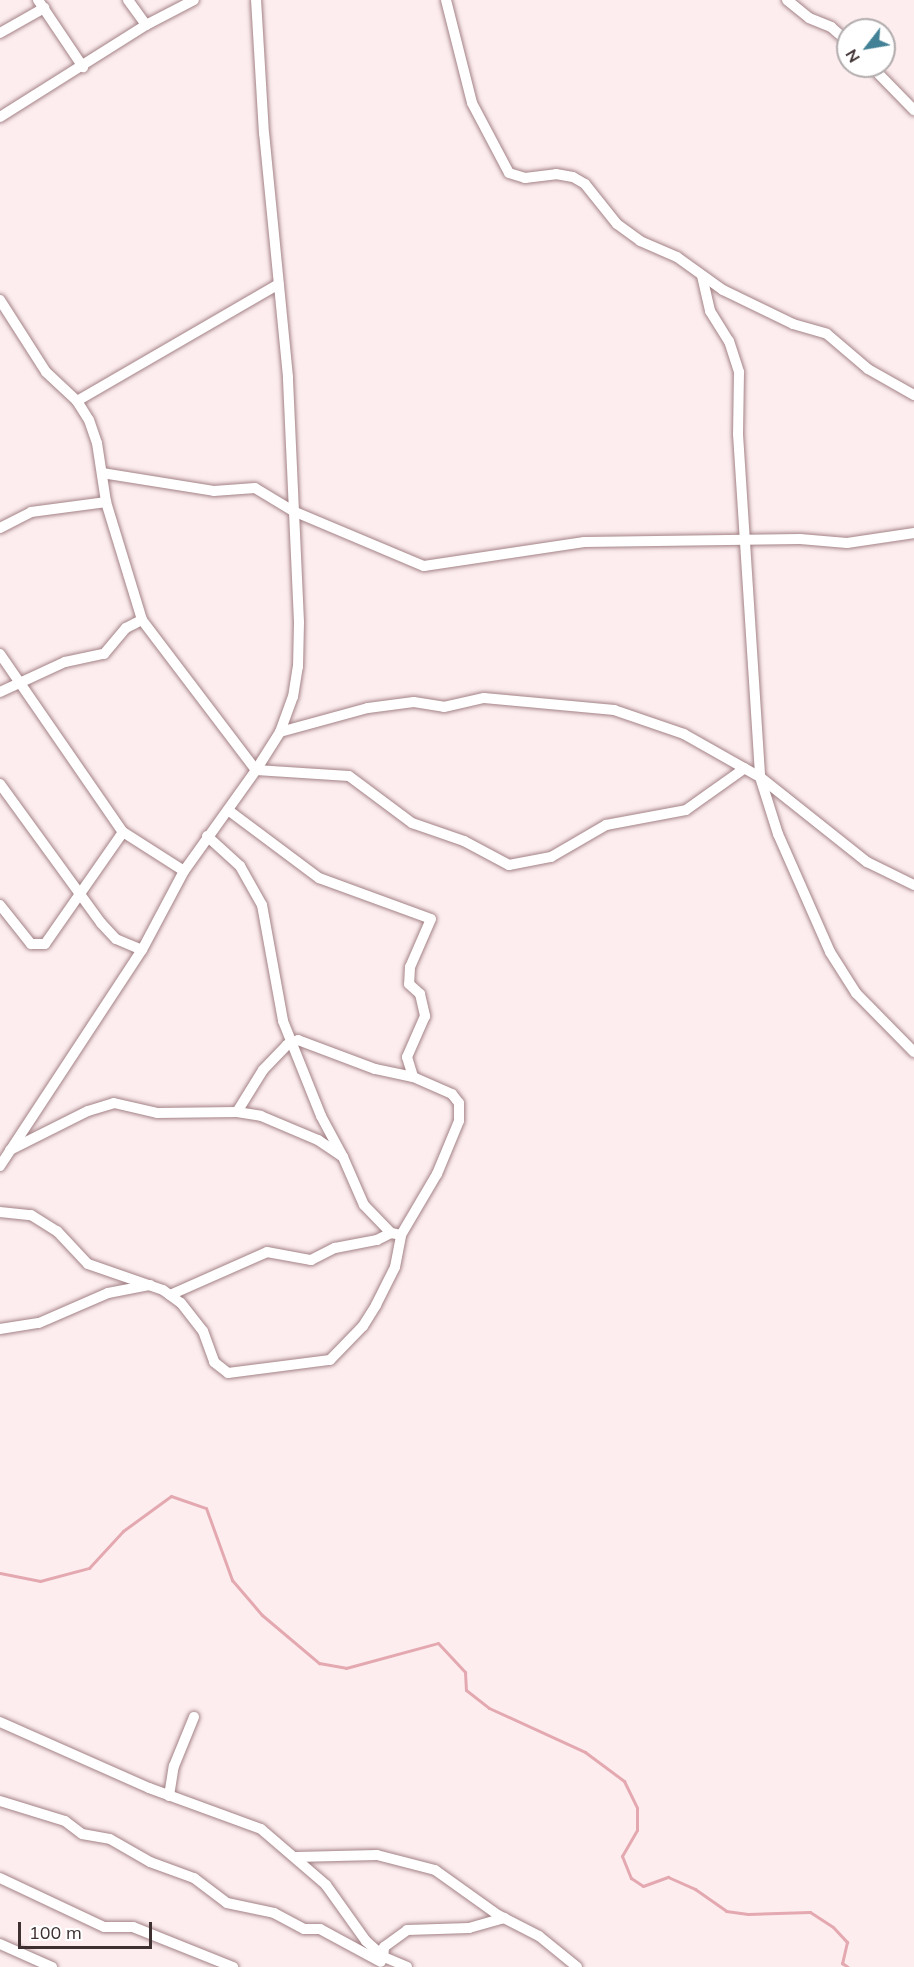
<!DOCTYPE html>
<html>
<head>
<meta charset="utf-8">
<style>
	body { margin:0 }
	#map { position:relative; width:914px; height:1967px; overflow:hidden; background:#fdedef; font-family:Mulish,sans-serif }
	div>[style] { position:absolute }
	.stream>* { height:3px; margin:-1.5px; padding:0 1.5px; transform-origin:1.5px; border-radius:1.5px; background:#e4a9b0 }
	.roads { filter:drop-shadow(0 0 2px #a38286) drop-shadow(0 0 2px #a38286) }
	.minor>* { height:10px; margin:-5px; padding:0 5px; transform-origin:5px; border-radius:5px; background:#fff }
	span { translate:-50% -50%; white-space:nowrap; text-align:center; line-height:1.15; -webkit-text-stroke:6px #fff; paint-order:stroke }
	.north { position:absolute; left:836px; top:18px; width:60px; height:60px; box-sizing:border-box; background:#fff; border:2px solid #b2acad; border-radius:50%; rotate:239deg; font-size:16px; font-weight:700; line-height:24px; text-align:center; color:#3e3031 }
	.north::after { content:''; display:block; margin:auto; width:21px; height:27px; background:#438296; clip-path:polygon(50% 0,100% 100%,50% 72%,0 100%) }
	.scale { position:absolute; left:18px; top:1922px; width:134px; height:27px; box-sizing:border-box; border:3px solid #3e3031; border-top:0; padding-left:8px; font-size:18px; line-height:21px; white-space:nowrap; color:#3e3031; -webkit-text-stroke:4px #fff; paint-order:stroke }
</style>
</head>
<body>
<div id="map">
	<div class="stream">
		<div style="left:0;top:1573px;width:41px;rotate:11.3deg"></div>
		<div style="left:40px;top:1581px;width:51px;rotate:-14.9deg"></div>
		<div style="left:89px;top:1568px;width:50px;rotate:-47.4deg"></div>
		<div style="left:123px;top:1531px;width:59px;rotate:-36.1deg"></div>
		<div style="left:171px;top:1496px;width:37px;rotate:19deg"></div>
		<div style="left:206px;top:1508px;width:77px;rotate:70.1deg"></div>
		<div style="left:232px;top:1580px;width:46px;rotate:49.4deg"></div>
		<div style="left:262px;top:1615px;width:75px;rotate:40.1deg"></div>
		<div style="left:319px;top:1663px;width:27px;rotate:10deg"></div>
		<div style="left:346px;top:1668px;width:95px;rotate:-15.2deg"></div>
		<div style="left:438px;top:1643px;width:40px;rotate:47deg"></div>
		<div style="left:465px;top:1672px;width:18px;rotate:87deg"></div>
		<div style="left:466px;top:1690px;width:29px;rotate:38deg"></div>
		<div style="left:489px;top:1708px;width:106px;rotate:24.6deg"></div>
		<div style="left:585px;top:1752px;width:49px;rotate:36.6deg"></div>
		<div style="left:624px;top:1781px;width:30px;rotate:64deg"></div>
		<div style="left:637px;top:1808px;width:22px;rotate:90deg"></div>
		<div style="left:637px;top:1830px;width:30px;rotate:120deg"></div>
		<div style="left:622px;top:1856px;width:24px;rotate:68deg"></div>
		<div style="left:631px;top:1878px;width:14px;rotate:34deg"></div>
		<div style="left:643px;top:1886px;width:27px;rotate:-20deg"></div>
		<div style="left:668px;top:1877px;width:30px;rotate:24deg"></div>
		<div style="left:695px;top:1889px;width:38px;rotate:35deg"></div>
		<div style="left:726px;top:1911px;width:22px;rotate:8deg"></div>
		<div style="left:748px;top:1914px;width:62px;rotate:-1.8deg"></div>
		<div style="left:810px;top:1912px;width:27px;rotate:33deg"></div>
		<div style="left:833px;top:1927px;width:21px;rotate:47deg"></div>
		<div style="left:847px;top:1942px;width:22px;rotate:103deg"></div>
		<div style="left:842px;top:1963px;width:7px;rotate:34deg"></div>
	</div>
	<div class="roads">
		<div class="minor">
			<div style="left:38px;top:0;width:81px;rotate:56.1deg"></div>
			<div style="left:128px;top:0;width:31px;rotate:54deg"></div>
			<div style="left:446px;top:0;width:106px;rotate:75.8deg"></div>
			<div style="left:472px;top:103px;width:79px;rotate:62.1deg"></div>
			<div style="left:509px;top:173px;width:17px;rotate:17deg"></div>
			<div style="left:525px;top:178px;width:31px;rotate:-7deg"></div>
			<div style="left:556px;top:174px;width:17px;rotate:10deg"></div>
			<div style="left:573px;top:177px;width:14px;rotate:30deg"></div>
			<div style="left:585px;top:184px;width:51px;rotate:51.3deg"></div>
			<div style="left:617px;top:224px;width:29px;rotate:36deg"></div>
			<div style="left:640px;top:241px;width:40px;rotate:23.4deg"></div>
			<div style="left:677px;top:257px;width:57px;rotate:35.7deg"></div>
			<div style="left:723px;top:290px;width:78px;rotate:25.9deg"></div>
			<div style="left:793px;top:324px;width:35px;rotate:16deg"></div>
			<div style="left:827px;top:334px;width:54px;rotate:40.5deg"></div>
			<div style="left:868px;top:369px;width:53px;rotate:29.5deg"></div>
			<div style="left:787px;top:0;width:28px;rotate:39deg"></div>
			<div style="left:809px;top:18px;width:24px;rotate:22deg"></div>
			<div style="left:831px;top:27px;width:23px;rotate:41deg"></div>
			<div style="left:0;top:33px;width:51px;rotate:-29.6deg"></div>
			<div style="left:871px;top:66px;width:62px;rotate:45.7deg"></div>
			<div style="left:0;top:117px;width:173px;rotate:-32.2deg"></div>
			<div style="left:146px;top:25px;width:54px;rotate:-27.5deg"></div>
			<div style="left:702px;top:276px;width:36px;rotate:77deg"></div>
			<div style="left:710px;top:311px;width:36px;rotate:58deg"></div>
			<div style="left:729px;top:341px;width:33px;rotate:72deg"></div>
			<div style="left:739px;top:372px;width:62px;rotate:90.9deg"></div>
			<div style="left:738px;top:434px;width:344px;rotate:86.3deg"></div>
			<div style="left:760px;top:777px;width:60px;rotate:72.5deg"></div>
			<div style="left:778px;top:834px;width:129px;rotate:66.2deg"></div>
			<div style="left:830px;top:952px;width:49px;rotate:57.6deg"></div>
			<div style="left:856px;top:993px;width:83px;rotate:45.5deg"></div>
			<div style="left:0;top:300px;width:85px;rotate:57.4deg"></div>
			<div style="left:46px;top:372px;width:42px;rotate:43.1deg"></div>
			<div style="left:77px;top:401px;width:22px;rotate:58deg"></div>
			<div style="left:89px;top:420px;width:24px;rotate:71deg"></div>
			<div style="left:97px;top:443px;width:60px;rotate:81.3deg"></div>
			<div style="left:77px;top:401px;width:233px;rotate:-30.1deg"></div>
			<div style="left:102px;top:473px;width:113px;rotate:9.1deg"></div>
			<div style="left:214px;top:491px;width:41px;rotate:-4.2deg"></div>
			<div style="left:255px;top:488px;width:44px;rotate:31.2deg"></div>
			<div style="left:293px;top:511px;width:142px;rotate:22.8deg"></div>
			<div style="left:424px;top:566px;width:162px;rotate:-8.5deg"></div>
			<div style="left:584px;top:542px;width:216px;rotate:-0.8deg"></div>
			<div style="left:800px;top:539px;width:47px;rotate:4.9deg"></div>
			<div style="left:847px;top:543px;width:68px;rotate:-8.5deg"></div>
			<div style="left:0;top:528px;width:35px;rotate:-27deg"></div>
			<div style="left:31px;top:512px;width:76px;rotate:-7.6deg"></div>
			<div style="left:106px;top:502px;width:123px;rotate:73deg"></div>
			<div style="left:0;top:654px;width:216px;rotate:55.4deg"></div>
			<div style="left:123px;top:832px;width:72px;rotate:32.6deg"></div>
			<div style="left:0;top:692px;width:72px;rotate:-24.8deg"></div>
			<div style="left:65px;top:662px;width:40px;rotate:-12deg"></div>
			<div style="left:104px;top:654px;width:34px;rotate:-50deg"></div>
			<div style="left:126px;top:628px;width:18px;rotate:-27deg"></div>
			<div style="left:142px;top:620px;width:188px;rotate:52.8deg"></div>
			<div style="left:256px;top:770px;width:93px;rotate:3.7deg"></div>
			<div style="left:349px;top:776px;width:79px;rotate:36.7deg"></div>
			<div style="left:412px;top:823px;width:55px;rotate:19.1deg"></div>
			<div style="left:464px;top:841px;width:51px;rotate:28.1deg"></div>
			<div style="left:509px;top:865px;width:43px;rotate:-10.8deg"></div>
			<div style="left:551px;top:857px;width:64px;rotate:-30.2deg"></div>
			<div style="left:606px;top:825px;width:81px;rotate:-10.6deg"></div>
			<div style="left:686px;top:810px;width:72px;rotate:-35.4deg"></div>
			<div style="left:280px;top:732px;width:91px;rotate:-15.3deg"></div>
			<div style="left:368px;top:708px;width:46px;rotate:-7.4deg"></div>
			<div style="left:414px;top:702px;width:30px;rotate:9deg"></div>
			<div style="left:444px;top:707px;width:41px;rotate:-12.7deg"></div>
			<div style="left:484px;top:698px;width:131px;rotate:5.3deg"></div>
			<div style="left:614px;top:710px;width:74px;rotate:18.9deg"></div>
			<div style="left:684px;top:734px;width:87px;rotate:29.5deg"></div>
			<div style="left:760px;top:777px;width:137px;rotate:38.5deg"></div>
			<div style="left:867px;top:862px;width:52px;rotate:26.1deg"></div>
			<div style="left:0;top:784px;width:172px;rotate:54deg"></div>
			<div style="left:101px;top:923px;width:22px;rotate:47deg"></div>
			<div style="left:116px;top:939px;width:28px;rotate:23deg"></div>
			<div style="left:228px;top:810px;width:114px;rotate:36.8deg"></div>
			<div style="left:319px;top:878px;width:119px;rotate:20.1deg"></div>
			<div style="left:431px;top:919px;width:52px;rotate:113.6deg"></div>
			<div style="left:410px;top:967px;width:17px;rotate:93deg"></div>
			<div style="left:409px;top:984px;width:15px;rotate:42deg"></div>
			<div style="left:420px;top:994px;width:23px;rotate:77deg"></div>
			<div style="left:425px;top:1016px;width:45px;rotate:113.7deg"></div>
			<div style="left:407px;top:1057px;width:21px;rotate:73deg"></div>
			<div style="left:207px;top:836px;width:45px;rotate:42.3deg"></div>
			<div style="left:240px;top:866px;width:45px;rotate:60.6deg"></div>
			<div style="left:262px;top:905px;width:118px;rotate:79.7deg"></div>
			<div style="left:283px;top:1021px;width:102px;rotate:68.2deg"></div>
			<div style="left:321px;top:1116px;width:47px;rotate:61.8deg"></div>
			<div style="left:0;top:905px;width:50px;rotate:51.5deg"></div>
			<div style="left:31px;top:944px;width:14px"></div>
			<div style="left:45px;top:944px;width:136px;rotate:-55.1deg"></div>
			<div style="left:10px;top:1150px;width:87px;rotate:-26.6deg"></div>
			<div style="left:88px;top:1111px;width:27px;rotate:-17deg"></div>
			<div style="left:114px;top:1103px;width:44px;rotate:13.1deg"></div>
			<div style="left:157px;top:1113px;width:80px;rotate:-0.7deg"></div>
			<div style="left:237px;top:1112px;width:24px;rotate:9deg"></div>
			<div style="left:261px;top:1116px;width:62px;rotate:22.8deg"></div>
			<div style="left:318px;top:1140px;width:30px;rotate:34deg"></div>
			<div style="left:343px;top:1157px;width:52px;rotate:66.4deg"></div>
			<div style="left:364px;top:1205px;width:39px;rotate:46deg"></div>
			<div style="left:391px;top:1233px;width:10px;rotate:11deg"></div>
			<div style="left:0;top:1166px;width:258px;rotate:-56.7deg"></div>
			<div style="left:142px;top:950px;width:89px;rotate:-62deg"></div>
			<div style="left:184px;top:871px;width:124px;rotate:-54.5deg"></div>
			<div style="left:256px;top:770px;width:45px;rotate:-57.7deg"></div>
			<div style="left:280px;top:732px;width:37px;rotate:-70deg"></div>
			<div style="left:293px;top:697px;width:30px;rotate:-81deg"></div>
			<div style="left:298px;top:667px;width:45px;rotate:-88.7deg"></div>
			<div style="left:299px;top:622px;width:245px;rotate:-92.6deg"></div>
			<div style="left:288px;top:377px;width:244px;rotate:-95.6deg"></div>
			<div style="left:264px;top:134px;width:134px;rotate:-93.4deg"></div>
			<div style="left:0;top:1212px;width:31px;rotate:6deg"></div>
			<div style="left:31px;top:1215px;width:31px;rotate:32deg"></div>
			<div style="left:57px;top:1231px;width:45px;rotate:46.8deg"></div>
			<div style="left:88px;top:1264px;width:79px;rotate:19.1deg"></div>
			<div style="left:163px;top:1290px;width:22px;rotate:36deg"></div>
			<div style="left:181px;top:1303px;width:36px;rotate:52deg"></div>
			<div style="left:203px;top:1331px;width:33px;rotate:70deg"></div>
			<div style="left:214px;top:1362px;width:18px;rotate:38deg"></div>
			<div style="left:228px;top:1373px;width:103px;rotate:-7.3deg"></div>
			<div style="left:330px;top:1360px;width:47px;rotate:-45.9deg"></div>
			<div style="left:363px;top:1326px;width:25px;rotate:-58deg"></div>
			<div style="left:376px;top:1305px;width:42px;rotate:-63.4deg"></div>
			<div style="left:395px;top:1267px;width:33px;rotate:-79deg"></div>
			<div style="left:401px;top:1235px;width:71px;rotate:-59.5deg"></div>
			<div style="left:437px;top:1174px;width:57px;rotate:-67.5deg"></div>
			<div style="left:459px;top:1121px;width:18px;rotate:-90deg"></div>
			<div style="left:459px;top:1103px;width:11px;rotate:-128deg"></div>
			<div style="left:452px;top:1094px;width:43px;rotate:-156.4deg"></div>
			<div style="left:413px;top:1077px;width:39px;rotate:-168deg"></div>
			<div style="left:375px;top:1069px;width:82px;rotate:-159.4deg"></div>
			<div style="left:298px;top:1040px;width:12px;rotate:156deg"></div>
			<div style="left:287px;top:1045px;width:35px;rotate:134deg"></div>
			<div style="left:263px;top:1070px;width:49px;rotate:121.8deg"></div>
			<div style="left:170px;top:1295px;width:106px;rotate:-23.9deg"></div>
			<div style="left:267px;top:1252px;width:45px;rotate:10.3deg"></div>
			<div style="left:311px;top:1260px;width:27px;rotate:-27deg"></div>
			<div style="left:335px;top:1248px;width:43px;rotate:-10.8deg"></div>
			<div style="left:377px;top:1240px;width:16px;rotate:-27deg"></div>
			<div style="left:0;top:1329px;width:39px;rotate:-9deg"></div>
			<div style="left:39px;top:1323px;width:75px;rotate:-23.5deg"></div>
			<div style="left:108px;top:1293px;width:43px;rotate:-10.8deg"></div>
			<div style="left:0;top:1722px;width:163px;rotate:23.9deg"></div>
			<div style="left:149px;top:1788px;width:119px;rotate:20.1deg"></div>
			<div style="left:261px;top:1829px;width:86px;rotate:40.7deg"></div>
			<div style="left:326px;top:1885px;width:69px;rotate:54.5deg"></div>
			<div style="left:366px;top:1941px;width:24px;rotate:42deg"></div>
			<div style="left:384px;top:1957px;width:25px;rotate:23deg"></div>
			<div style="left:169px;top:1796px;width:30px;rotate:-81deg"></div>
			<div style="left:174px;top:1766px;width:53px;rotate:-67.8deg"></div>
			<div style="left:0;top:1801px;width:68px;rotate:17.1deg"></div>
			<div style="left:65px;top:1821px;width:21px;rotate:37deg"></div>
			<div style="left:82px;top:1834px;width:28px;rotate:10deg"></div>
			<div style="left:110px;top:1839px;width:46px;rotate:29.9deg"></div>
			<div style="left:150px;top:1862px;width:47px;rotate:20deg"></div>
			<div style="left:194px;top:1878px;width:41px;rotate:37.1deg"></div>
			<div style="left:227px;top:1903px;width:48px;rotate:12deg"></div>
			<div style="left:274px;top:1913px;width:34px;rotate:28deg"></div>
			<div style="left:304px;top:1929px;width:16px"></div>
			<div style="left:320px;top:1929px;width:69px;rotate:28.4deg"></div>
			<div style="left:296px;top:1857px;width:81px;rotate:-1.4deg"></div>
			<div style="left:377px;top:1855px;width:60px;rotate:14.5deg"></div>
			<div style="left:435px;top:1870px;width:77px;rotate:35.5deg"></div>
			<div style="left:498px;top:1915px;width:46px;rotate:27.1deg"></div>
			<div style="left:539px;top:1936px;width:49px;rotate:39.2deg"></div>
			<div style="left:0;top:1878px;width:115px;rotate:25.2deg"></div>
			<div style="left:104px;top:1927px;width:29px"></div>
			<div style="left:133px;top:1927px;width:108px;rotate:21.8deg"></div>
			<div style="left:0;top:1944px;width:57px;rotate:23.9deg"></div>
			<div style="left:383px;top:1959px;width:12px;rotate:-85deg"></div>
			<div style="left:384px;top:1947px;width:29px;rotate:-36deg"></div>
			<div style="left:407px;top:1930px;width:62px;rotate:-1.8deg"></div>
			<div style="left:469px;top:1928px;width:37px;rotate:-16deg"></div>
		</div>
	</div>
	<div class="north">N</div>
	<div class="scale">100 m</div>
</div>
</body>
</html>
